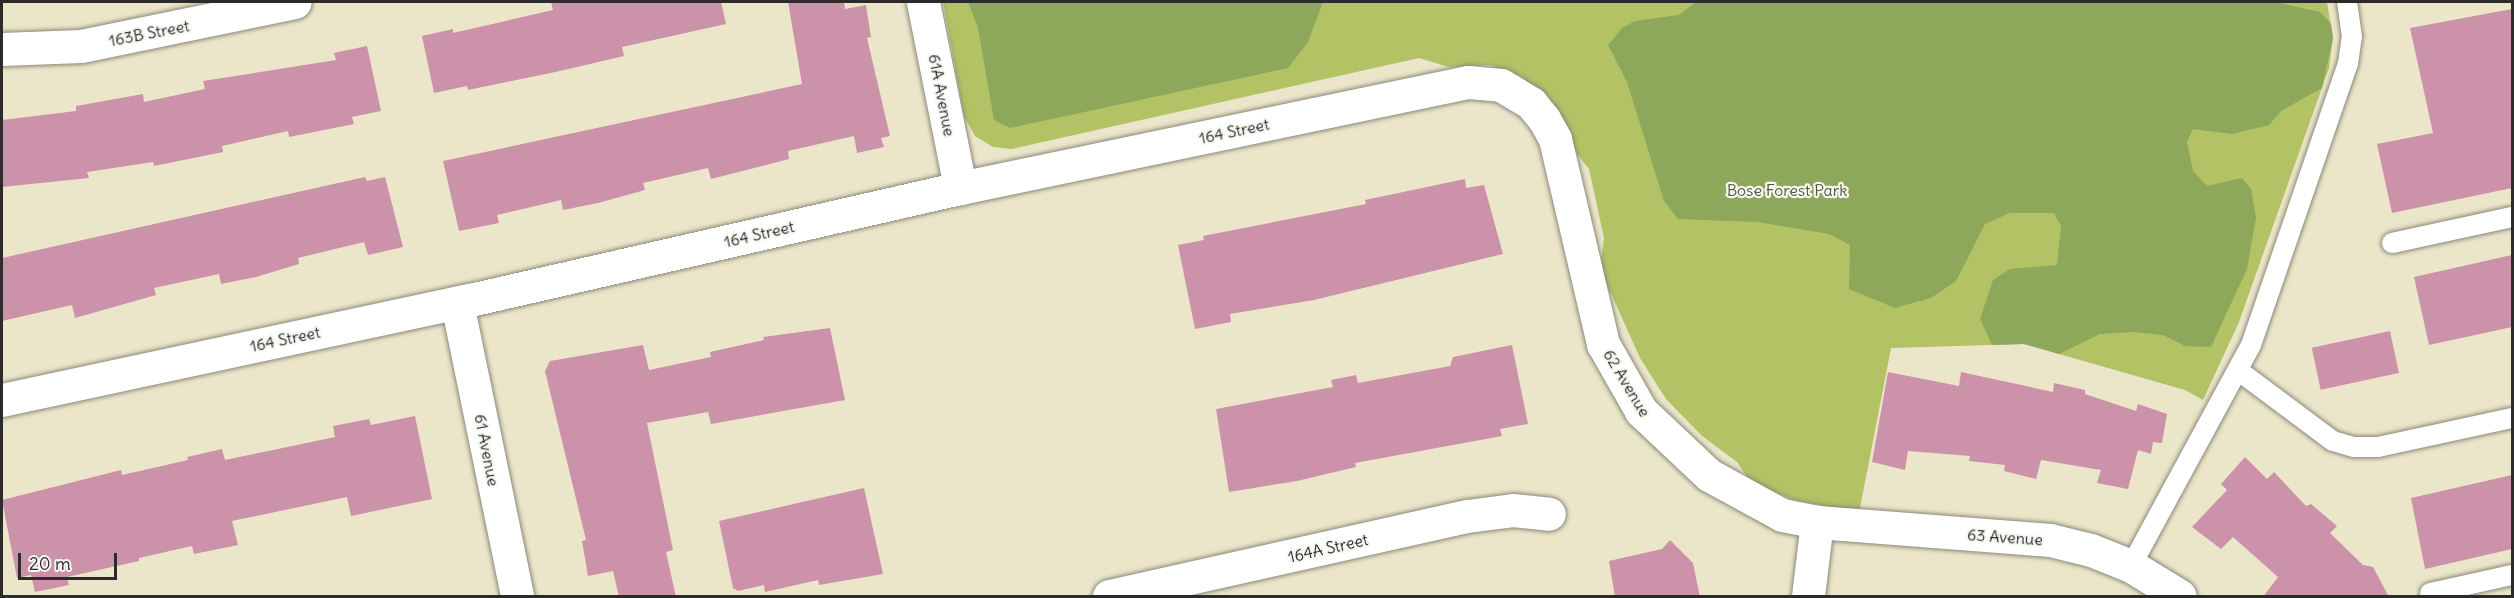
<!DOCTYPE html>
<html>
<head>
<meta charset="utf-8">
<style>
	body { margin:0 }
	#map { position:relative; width:2514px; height:598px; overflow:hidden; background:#ebe6c9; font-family:Delius,sans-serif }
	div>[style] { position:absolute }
	.green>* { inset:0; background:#b2c264 }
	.forest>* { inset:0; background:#8da85a }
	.building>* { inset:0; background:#cb92a9; transform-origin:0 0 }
	.roads { filter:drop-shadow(0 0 2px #8b887a) drop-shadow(0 0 2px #8b887a) }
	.service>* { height:20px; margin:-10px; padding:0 10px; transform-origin:10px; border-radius:10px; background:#fff }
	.minor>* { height:33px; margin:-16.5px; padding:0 16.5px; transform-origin:16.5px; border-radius:16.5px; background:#fff }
	.tertiary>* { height:33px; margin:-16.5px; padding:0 16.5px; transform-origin:16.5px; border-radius:16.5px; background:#fff }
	span { translate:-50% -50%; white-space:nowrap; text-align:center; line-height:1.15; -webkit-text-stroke:4.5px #f6f6f2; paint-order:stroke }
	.street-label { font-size:16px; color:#2b2b2b }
	.park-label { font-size:16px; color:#54583c }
	.frame { position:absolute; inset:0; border:3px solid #2b2b2b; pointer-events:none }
	.scale { position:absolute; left:18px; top:553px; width:99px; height:27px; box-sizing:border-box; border:3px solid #2b2b2b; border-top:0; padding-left:8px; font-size:18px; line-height:21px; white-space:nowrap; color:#2b2b2b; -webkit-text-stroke:4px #f6f6f2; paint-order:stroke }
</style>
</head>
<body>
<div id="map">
	<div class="green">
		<div style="clip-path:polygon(943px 2px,2327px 2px,2333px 38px,2329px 68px,2239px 322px,2203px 400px,2185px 390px,2024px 344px,1891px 348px,1859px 513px,1794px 500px,1750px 481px,1737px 462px,1702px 436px,1666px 399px,1640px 358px,1600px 269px,1604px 238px,1589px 169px,1577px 154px,1553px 103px,1522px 77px,1489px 65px,1449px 67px,1419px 58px,1011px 149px,993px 147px,975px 136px,964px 116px)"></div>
	</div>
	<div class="forest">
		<div style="clip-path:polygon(968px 2px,1323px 2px,1308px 42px,1288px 68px,1010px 128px,994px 120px,978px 28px)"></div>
		<div style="clip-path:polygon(1696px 2px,2275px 2px,2320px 12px,2331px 24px,2333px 38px,2322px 88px,2281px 111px,2269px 125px,2232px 134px,2193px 129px,2187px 142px,2193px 171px,2207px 186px,2242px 178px,2251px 189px,2256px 218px,2247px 269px,2211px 347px,2185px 346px,2163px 335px,2134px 332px,2100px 334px,2059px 354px,2024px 344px,1992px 345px,1980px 319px,1993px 280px,2010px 269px,2057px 265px,2061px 226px,2054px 213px,2010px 213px,1985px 224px,1956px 281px,1931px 298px,1895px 308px,1849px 289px,1850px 245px,1829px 234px,1757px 222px,1678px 219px,1664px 201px,1627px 82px,1608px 45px,1622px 28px,1635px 21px,1679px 15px)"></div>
	</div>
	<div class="building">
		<div style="clip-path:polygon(551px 2px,721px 2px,726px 24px,622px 47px,624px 56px,560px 71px,468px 90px,467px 86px,434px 93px,422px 36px,453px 29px,453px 33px,553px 10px)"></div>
		<div style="clip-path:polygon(788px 2px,844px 2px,845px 9px,866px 5px,871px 37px,867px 38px,890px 136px,881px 138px,884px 147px,857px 153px,854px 136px,788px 151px,789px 159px,711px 179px,708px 168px,643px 183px,645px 190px,598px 203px,563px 210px,561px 200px,497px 215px,499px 223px,459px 231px,443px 161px,802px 84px)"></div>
		<div style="clip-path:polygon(2512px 9px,2512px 188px,2392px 213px,2377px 144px,2433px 133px,2410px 28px)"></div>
		<div style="clip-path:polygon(367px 46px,381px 111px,352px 117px,354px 124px,289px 137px,288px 131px,222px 146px,223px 152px,154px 166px,153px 162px,87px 172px,89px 178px,2px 187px,2px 120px,76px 111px,76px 106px,143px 94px,144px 102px,205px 89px,203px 81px,336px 60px,334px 53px)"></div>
		<div style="clip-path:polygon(365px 177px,367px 181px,385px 177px,403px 247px,368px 255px,364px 242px,298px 258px,299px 264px,256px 277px,221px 284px,219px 274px,154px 288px,156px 295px,75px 318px,72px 305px,2px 321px,2px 258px)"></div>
		<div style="clip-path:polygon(1465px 179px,1466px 188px,1484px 185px,1503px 254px,1314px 300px,1230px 314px,1231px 322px,1195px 329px,1178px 245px,1204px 240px,1203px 236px,1366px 204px,1365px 200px)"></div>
		<div style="clip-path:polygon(2512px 255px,2512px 327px,2429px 345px,2414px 277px)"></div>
		<div style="clip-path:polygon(830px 328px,845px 400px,711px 424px,708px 412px,647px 423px,673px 550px,666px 552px,676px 597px,619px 597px,613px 571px,588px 576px,582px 541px,586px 540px,545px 371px,550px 361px,643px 345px,649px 370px,711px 357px,710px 352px,764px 340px,763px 337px)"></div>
		<div style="left:2390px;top:331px;width:43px;height:80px;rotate:78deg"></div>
		<div style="clip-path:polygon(1512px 345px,1528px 424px,1500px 429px,1502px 436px,1355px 463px,1356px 467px,1297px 481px,1229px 492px,1216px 409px,1333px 387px,1331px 380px,1356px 375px,1358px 383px,1450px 366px,1453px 357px)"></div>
		<div style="clip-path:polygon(1888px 372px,1959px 386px,1961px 372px,2053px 392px,2054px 383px,2085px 390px,2085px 394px,2136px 411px,2138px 404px,2167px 414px,2162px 443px,2153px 442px,2151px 454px,2138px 450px,2128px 489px,2097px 483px,2101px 470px,2041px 460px,2036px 479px,2004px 471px,2005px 465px,1969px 461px,1970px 456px,1908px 451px,1905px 470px,1872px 462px)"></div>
		<div style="clip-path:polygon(415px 416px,432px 499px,351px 516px,347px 497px,232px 521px,238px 545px,194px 554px,192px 546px,139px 558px,139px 561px,67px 577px,69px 585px,35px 592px,31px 575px,17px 578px,2px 500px,121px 470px,122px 475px,188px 460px,187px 457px,222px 449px,225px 460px,335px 437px,333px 426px,369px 419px,371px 425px)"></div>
		<div style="clip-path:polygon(2245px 457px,2267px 479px,2274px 472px,2306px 506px,2311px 504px,2337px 526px,2330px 533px,2363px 565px,2373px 567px,2389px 597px,2263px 597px,2278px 577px,2233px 537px,2221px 549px,2192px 527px,2227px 490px,2221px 484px)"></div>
		<div style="clip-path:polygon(2512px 475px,2512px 549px,2425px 569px,2411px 498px)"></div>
		<div style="clip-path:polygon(864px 488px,883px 574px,819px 585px,818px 580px,765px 592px,764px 585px,738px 591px,733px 588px,719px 521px)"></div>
		<div style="clip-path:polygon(1670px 540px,1693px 563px,1700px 597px,1615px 597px,1609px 561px,1662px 549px)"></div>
	</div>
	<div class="roads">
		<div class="service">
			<div style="left:2392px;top:243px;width:123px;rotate:-12.2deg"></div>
			<div style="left:2239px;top:371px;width:117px;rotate:36.7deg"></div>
			<div style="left:2333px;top:441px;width:22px;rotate:16deg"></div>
			<div style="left:2354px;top:447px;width:24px"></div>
			<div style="left:2378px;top:447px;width:137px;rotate:-12.2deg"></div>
			<div style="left:2131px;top:566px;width:251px;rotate:-61.5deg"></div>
			<div style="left:2251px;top:345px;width:297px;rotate:-71deg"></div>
			<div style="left:2348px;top:64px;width:27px;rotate:-82deg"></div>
			<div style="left:2352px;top:37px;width:35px;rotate:-98deg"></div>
			<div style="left:2430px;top:593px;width:84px;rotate:-12.4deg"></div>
		</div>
		<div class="minor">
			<div style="left:923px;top:2px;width:190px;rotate:78.7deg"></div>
			<div style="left:2px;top:49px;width:79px;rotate:-2.2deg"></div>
			<div style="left:81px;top:46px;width:218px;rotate:-11.6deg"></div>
			<div style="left:457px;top:303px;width:299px;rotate:78.4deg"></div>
			<div style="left:1109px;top:596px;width:367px;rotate:-12.6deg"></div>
			<div style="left:1467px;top:516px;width:46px;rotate:-7.4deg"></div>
			<div style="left:1513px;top:510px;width:36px;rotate:6deg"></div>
			<div style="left:1808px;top:596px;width:75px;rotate:-83.1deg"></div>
		</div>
		<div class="tertiary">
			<div style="left:2px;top:400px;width:479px;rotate:-12.1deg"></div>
			<div style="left:470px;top:300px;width:503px;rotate:-12.88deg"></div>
			<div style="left:960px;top:188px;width:519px;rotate:-11.79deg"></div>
			<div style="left:1468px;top:82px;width:33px;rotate:5deg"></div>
			<div style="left:1501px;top:85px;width:35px;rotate:31deg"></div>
			<div style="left:1531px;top:103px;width:21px;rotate:51deg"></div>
			<div style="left:1544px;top:119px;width:23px;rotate:61deg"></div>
			<div style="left:1555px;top:139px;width:211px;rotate:76.8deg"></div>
			<div style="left:1603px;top:344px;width:77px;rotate:60.4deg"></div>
			<div style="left:1641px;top:411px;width:93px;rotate:43.3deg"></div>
			<div style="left:1709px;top:475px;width:83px;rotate:28.7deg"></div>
			<div style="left:1782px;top:515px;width:36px;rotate:11deg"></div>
			<div style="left:1817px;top:522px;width:234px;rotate:4.4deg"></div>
			<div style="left:2050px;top:540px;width:42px;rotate:13.7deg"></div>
			<div style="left:2091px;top:550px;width:43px;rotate:21.8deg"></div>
			<div style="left:2131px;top:566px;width:57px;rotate:31.5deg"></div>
		</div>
	</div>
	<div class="street-label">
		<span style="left:149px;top:33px;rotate:-11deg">163B Street</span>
		<span style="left:942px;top:95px;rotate:79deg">61A Avenue</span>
		<span style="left:1234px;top:131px;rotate:-12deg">164 Street</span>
		<span style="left:759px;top:234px;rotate:-13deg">164 Street</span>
		<span style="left:285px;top:339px;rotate:-12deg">164 Street</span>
		<span style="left:1627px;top:383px;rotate:59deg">62 Avenue</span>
		<span style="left:487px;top:450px;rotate:79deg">61 Avenue</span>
		<span style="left:2005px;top:537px;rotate:4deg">63 Avenue</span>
		<span style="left:1328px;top:548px;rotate:-13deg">164A Street</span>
	</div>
	<div class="park-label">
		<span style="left:1787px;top:190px">Bose Forest Park</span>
	</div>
	<div class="frame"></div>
	<div class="scale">20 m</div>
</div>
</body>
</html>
